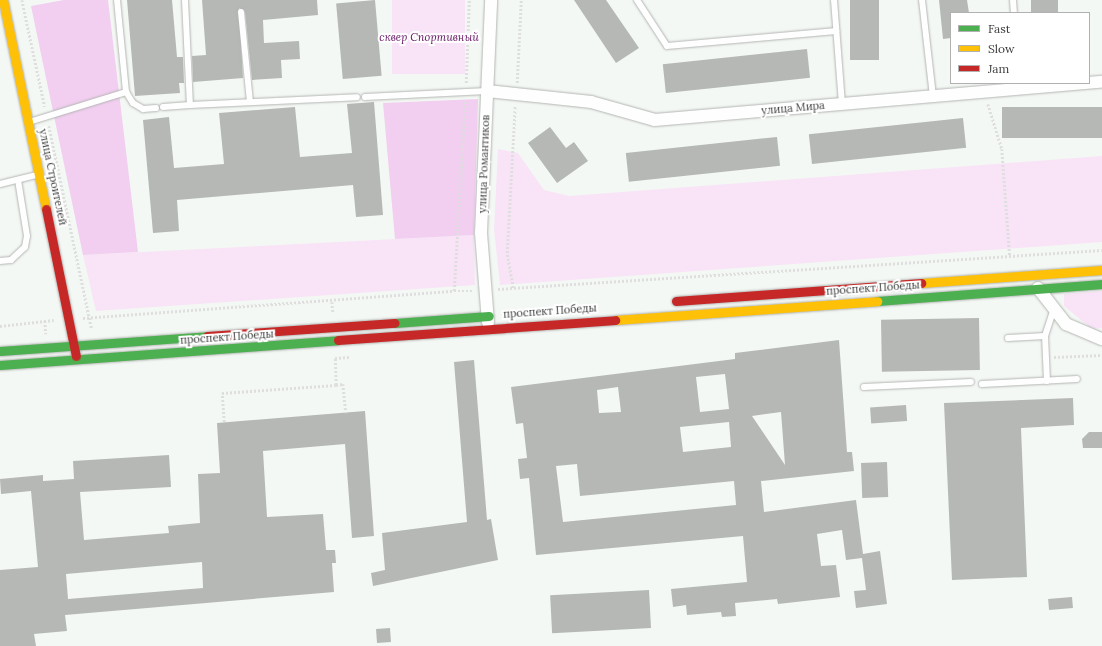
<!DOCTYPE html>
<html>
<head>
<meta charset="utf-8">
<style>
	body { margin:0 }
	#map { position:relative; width:1102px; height:646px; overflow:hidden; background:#f4f8f4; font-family:Lora,serif }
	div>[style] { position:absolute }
	.green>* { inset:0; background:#f8e4f6; transform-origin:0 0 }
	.forest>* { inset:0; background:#f2cef0 }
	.building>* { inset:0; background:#b5b8b5; transform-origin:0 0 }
	.path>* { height:2.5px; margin-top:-1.25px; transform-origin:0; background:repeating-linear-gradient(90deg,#dedede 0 2px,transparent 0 4px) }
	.roads { filter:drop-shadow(0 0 1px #b3b5b3) drop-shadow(0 0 1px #b3b5b3) }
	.lane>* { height:6px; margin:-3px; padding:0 3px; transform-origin:3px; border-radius:3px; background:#fdfefd }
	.street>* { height:12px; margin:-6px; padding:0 6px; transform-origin:6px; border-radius:6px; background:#fdfefd }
	.fast>* { height:9px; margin:-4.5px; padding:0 4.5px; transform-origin:4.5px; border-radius:4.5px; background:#4caf50 }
	.slow>* { height:9px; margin:-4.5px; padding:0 4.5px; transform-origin:4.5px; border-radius:4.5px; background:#ffc107 }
	.jam>* { height:9px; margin:-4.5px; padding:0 4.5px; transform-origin:4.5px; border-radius:4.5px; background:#c62828 }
	span { translate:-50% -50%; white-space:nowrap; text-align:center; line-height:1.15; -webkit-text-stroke:4px #fff; paint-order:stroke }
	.park-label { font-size:11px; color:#641262; font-style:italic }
	.street-label { font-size:11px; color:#3a3d3a }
	.legend { position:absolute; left:950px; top:12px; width:140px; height:72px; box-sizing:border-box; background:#fff; border:1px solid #b0b1b0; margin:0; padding:5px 7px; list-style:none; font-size:12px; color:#3a3d3a }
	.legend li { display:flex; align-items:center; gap:8px; height:20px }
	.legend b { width:20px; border:1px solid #b0b1b0 }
</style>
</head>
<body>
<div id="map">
	<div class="green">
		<div style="left:392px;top:0;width:73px;height:74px"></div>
		<div style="clip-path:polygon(498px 149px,518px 153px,544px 190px,569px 196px,1102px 156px,1102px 242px,500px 285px,494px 229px)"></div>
		<div style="clip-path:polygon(474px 235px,475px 285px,96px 311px,83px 255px)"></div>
		<div style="clip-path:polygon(1102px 291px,1102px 328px,1092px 329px,1064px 306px,1064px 294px)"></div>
	</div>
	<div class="forest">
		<div style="clip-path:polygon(64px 0,108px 0,138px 252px,83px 255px,31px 6px)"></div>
		<div style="clip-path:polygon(478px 99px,474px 235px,395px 239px,383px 103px)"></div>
	</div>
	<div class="building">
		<div style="clip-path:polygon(127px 0,172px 0,177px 57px,183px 57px,184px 83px,179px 83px,180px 93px,135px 96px)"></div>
		<div style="clip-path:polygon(202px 0,317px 0,318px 15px,263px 20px,264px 43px,299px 41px,300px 59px,281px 60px,282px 78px,252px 80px,245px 12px,239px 8px,243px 78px,193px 82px,192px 56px,206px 55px)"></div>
		<div style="left:375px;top:0;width:76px;height:39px;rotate:85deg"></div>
		<div style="clip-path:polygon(574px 0,606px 0,639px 48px,616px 63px)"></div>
		<div style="left:850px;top:0;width:29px;height:60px"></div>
		<div style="clip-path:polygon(939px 0,967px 0,969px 13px,951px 13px,951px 38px,943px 39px)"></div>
		<div style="left:1031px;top:0;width:27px;height:13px"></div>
		<div style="left:807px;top:49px;width:29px;height:145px;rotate:84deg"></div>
		<div style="clip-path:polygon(374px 102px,383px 215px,356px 217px,353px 185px,177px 200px,179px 231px,153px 233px,143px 120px,169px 117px,174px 168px,224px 164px,219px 113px,295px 107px,300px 157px,352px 153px,347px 104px)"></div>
		<div style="left:1102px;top:107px;width:31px;height:100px;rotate:90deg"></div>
		<div style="left:963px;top:118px;width:30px;height:155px;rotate:84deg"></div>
		<div style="clip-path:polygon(550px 127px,566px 148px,574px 142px,588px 161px,557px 183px,528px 143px)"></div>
		<div style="left:777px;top:137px;width:29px;height:152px;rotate:84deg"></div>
		<div style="left:979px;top:318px;width:52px;height:98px;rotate:89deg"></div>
		<div style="clip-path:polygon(evenodd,839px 340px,847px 452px,852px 452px,854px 471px,761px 481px,764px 512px,856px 500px,863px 554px,880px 551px,887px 604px,856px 608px,854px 591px,866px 590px,862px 558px,846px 560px,842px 530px,817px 534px,821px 566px,836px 565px,840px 597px,778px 604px,777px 599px,735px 603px,736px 616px,722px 617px,721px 612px,687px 615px,686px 605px,673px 607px,671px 589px,747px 582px,743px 536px,536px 555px,529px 478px,520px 479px,518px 459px,527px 458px,523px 423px,516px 424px,511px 387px,735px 359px,735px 353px,839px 340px,725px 374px,729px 409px,700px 412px,696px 377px,725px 374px,839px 340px,618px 387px,621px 412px,599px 413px,597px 390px,618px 387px,839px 340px,781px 412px,785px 465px,752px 416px,781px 412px,839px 340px,729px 422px,731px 447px,683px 452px,680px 427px,729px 422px,839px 340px,577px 464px,580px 496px,734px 481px,736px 505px,563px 522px,556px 466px,577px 464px)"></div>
		<div style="clip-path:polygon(474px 360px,487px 520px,491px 519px,498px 560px,373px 586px,371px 573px,385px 570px,382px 533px,467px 522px,454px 362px)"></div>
		<div style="clip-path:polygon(1073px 398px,1074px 425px,1021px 428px,1027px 577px,952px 580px,944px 403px)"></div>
		<div style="left:906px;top:405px;width:16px;height:36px;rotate:86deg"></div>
		<div style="clip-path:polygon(evenodd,365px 411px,374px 536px,352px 538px,345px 444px,263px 451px,267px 517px,323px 514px,326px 550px,335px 550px,336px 563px,332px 563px,334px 592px,65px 615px,67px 631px,34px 634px,36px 646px,0 646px,0 570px,38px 567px,31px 491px,1px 494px,0 479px,43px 475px,43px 481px,74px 479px,73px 461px,169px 455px,171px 487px,80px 492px,84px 540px,169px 533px,168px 526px,200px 523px,198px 474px,220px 473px,217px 423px,365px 411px,202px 562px,203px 588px,68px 599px,66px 574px,202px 562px)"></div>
		<div style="clip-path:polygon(1089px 432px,1102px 432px,1102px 448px,1083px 448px,1082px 439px)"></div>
		<div style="left:887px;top:462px;width:35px;height:26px;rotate:88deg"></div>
		<div style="left:649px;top:590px;width:38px;height:99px;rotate:87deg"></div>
		<div style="left:1072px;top:597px;width:11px;height:24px;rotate:85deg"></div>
		<div style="left:390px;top:628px;width:14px;height:14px;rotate:86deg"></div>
	</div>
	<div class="path">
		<div style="left:22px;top:0;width:109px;rotate:77.9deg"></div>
		<div style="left:466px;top:83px;width:83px;rotate:-87.9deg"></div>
		<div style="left:517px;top:83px;width:83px;rotate:-87.2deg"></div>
		<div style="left:988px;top:104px;width:47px;rotate:72.7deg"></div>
		<div style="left:1002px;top:149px;width:108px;rotate:85.8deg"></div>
		<div style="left:49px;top:126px;width:208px;rotate:78.1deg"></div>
		<div style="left:513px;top:288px;width:36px;rotate:-100deg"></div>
		<div style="left:507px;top:253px;width:147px;rotate:-86.9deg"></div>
		<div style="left:498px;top:289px;width:605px;rotate:-3.69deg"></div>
		<div style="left:454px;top:291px;width:19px"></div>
		<div style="left:332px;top:302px;width:10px;rotate:84deg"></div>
		<div style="left:83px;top:318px;width:372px;rotate:-4.2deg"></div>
		<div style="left:454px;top:291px;width:191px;rotate:-86.7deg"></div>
		<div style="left:45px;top:321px;width:13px;rotate:86deg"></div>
		<div style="left:0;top:326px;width:54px;rotate:-6.3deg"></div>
		<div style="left:1054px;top:357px;width:48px;rotate:-2.4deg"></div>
		<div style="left:335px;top:358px;width:14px;rotate:-4deg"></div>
		<div style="left:336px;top:385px;width:7px;rotate:-8deg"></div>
		<div style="left:343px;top:384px;width:29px;rotate:84deg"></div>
		<div style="left:224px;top:422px;width:29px;rotate:-94deg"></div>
		<div style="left:222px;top:393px;width:114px;rotate:-4deg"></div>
		<div style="left:336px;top:385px;width:27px;rotate:-92deg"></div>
	</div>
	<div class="roads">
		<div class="lane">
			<div style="left:117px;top:0;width:92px;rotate:84.4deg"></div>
			<div style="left:126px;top:92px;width:13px;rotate:58deg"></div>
			<div style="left:133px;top:103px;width:12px;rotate:31deg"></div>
			<div style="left:143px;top:109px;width:13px;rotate:-4deg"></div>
			<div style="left:185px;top:0;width:105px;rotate:87.3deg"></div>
			<div style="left:190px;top:105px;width:167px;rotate:-2.7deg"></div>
			<div style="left:637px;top:0;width:55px;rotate:56.9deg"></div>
			<div style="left:667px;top:46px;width:170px;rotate:-5.1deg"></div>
			<div style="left:834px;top:0;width:104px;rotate:85.6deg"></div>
			<div style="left:922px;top:0;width:97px;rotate:83.5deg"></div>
			<div style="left:1013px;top:0;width:13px;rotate:86deg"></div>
			<div style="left:241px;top:12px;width:90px;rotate:84.3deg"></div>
			<div style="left:365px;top:97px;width:122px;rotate:-2.8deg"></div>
			<div style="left:163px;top:107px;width:27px;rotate:-4deg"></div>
			<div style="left:29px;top:122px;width:102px;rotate:-17.2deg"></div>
			<div style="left:0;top:184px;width:38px;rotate:-14deg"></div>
			<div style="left:0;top:261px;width:11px;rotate:-5deg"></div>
			<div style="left:11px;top:260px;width:19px;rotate:-43deg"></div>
			<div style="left:25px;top:247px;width:11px;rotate:-80deg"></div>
			<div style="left:27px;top:236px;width:57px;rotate:-99.1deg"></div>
			<div style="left:1008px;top:338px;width:37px;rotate:-3deg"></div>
			<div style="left:1047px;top:381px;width:45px;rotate:-92.5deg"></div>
			<div style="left:1045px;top:336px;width:25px;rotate:-72deg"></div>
			<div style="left:982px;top:384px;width:95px;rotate:-3deg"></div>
			<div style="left:864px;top:387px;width:107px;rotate:-2.7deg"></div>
		</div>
		<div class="street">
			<div style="left:487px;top:91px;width:105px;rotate:6deg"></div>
			<div style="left:591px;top:102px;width:66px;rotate:15.7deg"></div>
			<div style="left:655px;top:120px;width:449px;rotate:-4.9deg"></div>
			<div style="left:1038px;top:288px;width:46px;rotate:52.1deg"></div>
			<div style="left:1066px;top:324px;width:39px;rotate:23deg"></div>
			<div style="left:488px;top:322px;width:89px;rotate:-94.5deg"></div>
			<div style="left:481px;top:233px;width:233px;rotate:-87.5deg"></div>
		</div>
		<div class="fast">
			<div style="left:877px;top:301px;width:226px;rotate:-4.3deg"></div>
			<div style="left:395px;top:323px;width:94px;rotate:-4.3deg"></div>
			<div style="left:0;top:351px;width:208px;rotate:-4.1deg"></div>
			<div style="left:0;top:365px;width:339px;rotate:-4.2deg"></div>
		</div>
		<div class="slow">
			<div style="left:3px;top:0;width:213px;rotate:78.4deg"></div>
			<div style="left:921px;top:283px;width:181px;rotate:-4.1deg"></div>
			<div style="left:615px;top:320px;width:263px;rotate:-4.1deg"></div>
		</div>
		<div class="jam">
			<div style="left:46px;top:209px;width:150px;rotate:78.5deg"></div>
			<div style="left:676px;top:301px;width:246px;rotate:-4.2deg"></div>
			<div style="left:207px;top:336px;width:188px;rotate:-4deg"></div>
			<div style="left:338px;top:340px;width:278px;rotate:-4.1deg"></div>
		</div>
	</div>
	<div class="park-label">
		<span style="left:429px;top:37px">сквер Спортивный</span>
	</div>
	<div class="street-label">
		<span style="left:793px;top:108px;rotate:-5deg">улица Мира</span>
		<span style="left:484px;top:164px;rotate:-88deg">улица Романтиков</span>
		<span style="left:53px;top:177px;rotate:78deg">улица Строителей</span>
		<span style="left:873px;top:288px;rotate:-4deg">проспект Победы</span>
		<span style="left:550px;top:311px;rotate:-4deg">проспект Победы</span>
		<span style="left:227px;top:337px;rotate:-4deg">проспект Победы</span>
	</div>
	<ul class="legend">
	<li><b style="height:5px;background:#4caf50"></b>Fast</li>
	<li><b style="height:5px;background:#ffc107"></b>Slow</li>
	<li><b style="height:5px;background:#c62828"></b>Jam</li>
	</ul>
</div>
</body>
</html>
